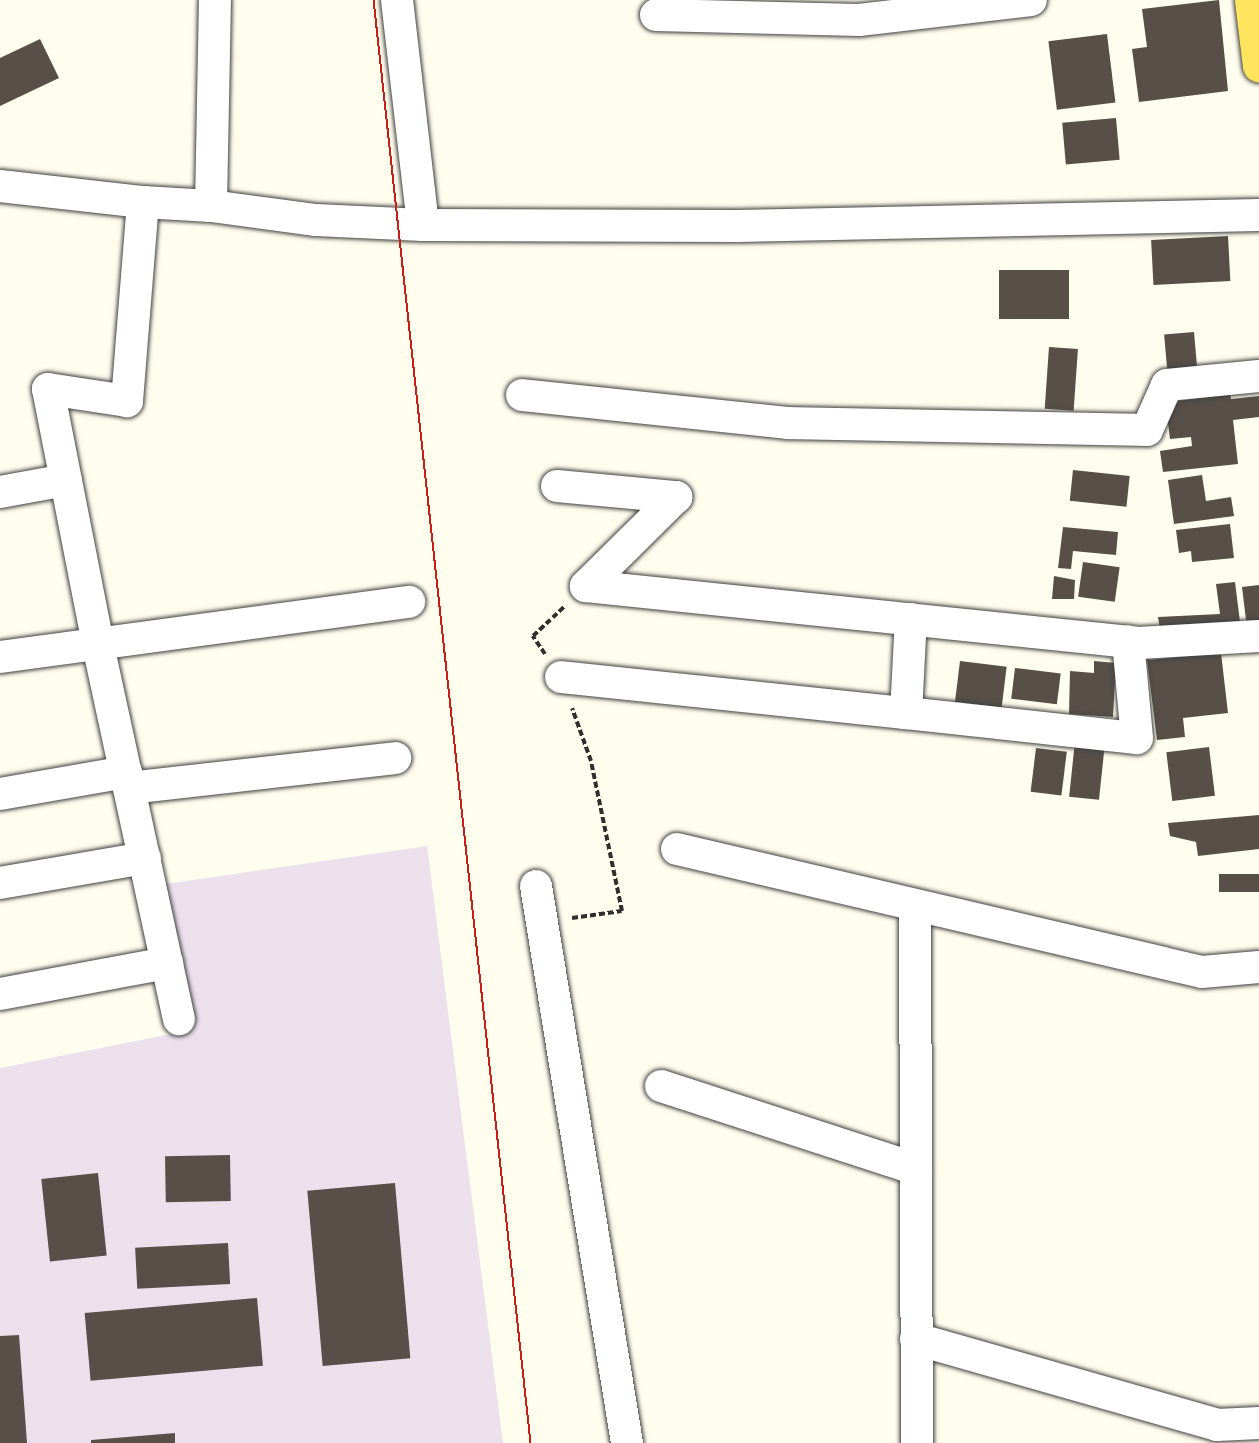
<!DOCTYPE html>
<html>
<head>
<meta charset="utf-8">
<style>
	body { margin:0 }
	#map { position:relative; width:1259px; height:1443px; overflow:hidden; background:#fffded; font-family:Literata,serif }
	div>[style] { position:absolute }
	.industrial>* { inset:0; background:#ece0ed }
	.building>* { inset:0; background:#574f48; transform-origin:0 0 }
	.path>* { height:4px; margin-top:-2px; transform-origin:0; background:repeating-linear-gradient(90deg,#2f2f2f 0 6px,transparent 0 9px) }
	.roads { filter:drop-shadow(0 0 2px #404040) drop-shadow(0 0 2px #404040) }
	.minor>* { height:32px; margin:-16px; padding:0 16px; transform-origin:16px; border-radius:16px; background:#fff }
	.major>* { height:33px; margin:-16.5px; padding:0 16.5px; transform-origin:16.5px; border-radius:16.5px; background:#ffe45d }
	.tram>* { height:1.5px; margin:-0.75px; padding:0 0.75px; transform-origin:0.75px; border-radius:0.75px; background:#ca1d18 }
	span { translate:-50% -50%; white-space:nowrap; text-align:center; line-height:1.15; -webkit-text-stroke:6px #fff; paint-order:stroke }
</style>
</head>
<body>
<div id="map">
	<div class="industrial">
		<div style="clip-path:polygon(427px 846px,503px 1443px,0 1443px,0 1068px,191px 1030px,158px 885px)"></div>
	</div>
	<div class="building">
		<div style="clip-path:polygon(1219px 0,1228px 91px,1139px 102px,1132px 49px,1147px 47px,1142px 9px)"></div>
		<div style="left:1107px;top:34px;width:69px;height:59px;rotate:83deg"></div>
		<div style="clip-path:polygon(40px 39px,59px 78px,0 106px,0 58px)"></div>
		<div style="left:1116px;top:118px;width:42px;height:54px;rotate:85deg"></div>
		<div style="left:1228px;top:236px;width:45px;height:77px;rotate:87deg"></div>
		<div style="left:999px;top:270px;width:70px;height:49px"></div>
		<div style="left:1194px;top:332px;width:35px;height:30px;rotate:85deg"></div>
		<div style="left:1049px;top:347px;width:29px;height:62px;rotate:4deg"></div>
		<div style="clip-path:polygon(1230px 394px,1231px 399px,1259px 396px,1259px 417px,1233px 420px,1238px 464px,1163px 472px,1160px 451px,1192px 446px,1191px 437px,1170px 439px,1166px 407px,1169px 402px)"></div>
		<div style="left:1073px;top:470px;width:57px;height:31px;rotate:6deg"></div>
		<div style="clip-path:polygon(1202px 475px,1206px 501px,1231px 497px,1234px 516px,1174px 524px,1168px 480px)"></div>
		<div style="clip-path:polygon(1230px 524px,1234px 558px,1192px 562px,1191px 551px,1179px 553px,1176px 530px)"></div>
		<div style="clip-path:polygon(1063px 527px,1118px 532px,1116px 555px,1073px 551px,1071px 569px,1058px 568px)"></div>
		<div style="left:1083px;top:562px;width:37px;height:35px;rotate:8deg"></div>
		<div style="clip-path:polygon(1054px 576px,1075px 580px,1074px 599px,1052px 599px)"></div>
		<div style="clip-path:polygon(1235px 582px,1241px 630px,1161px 635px,1158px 617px,1220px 614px,1216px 584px)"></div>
		<div style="clip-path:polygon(1259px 585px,1259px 626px,1247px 628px,1242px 587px)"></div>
		<div style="clip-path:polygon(1221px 653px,1228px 713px,1183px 718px,1185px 737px,1157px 740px,1147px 660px)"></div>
		<div style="left:960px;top:661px;width:47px;height:41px;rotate:7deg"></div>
		<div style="clip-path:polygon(1094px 661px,1116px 663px,1113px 717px,1069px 714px,1070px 671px,1094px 673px)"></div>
		<div style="left:1015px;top:668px;width:46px;height:31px;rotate:7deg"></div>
		<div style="left:1075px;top:741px;width:30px;height:56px;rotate:6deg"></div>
		<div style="left:1209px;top:747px;width:49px;height:43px;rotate:83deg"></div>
		<div style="left:1036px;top:748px;width:31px;height:44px;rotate:7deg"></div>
		<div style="clip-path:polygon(1259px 815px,1259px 849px,1198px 856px,1196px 842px,1170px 836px,1168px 823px)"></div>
		<div style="left:1259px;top:874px;width:18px;height:40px;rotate:90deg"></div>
		<div style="left:230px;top:1155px;width:46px;height:65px;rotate:89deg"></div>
		<div style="left:98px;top:1173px;width:83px;height:57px;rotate:84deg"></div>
		<div style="left:395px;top:1183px;width:176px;height:88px;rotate:85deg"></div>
		<div style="left:228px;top:1243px;width:41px;height:93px;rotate:87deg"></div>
		<div style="left:257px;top:1298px;width:68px;height:173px;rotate:85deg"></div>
		<div style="clip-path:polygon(19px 1335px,27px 1443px,0 1443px,0 1336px)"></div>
		<div style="clip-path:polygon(175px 1433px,175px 1443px,91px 1443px,91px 1440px)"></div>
	</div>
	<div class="path">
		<div style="left:545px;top:654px;width:22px;rotate:-124deg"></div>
		<div style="left:533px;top:636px;width:44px;rotate:-43.2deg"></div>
		<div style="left:572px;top:918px;width:50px;rotate:-8deg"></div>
		<div style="left:622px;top:911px;width:153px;rotate:-101.7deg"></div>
		<div style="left:591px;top:761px;width:56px;rotate:-109.7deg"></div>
	</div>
	<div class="roads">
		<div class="minor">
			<div style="left:397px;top:0;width:226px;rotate:83.4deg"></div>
			<div style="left:656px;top:15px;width:203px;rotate:1.4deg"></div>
			<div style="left:859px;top:20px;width:173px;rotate:-6.6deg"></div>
			<div style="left:0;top:186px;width:144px;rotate:6.4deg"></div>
			<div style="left:143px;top:202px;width:68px;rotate:3.4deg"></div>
			<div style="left:211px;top:206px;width:106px;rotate:7.6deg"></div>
			<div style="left:316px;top:220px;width:107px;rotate:2.7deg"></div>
			<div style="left:423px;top:225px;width:314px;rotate:0.2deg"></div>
			<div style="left:737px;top:226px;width:522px;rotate:-1.21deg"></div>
			<div style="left:143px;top:202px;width:200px;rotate:94.6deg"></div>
			<div style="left:127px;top:401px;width:80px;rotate:-171.4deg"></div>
			<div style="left:48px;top:389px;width:261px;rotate:78.9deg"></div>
			<div style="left:98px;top:645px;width:383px;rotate:77.8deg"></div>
			<div style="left:211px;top:206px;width:206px;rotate:-88.9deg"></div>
			<div style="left:522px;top:395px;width:267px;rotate:6deg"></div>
			<div style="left:788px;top:423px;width:359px;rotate:1.1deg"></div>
			<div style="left:1147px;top:430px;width:49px;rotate:-66deg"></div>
			<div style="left:1167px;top:385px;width:92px;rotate:-5.6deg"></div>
			<div style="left:557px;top:486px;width:120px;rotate:5.3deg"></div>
			<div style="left:676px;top:497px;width:127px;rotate:135.3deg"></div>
			<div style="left:0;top:492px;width:67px;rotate:-10.3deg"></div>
			<div style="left:586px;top:586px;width:556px;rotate:5.88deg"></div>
			<div style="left:1139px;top:643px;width:120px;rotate:-3.3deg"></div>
			<div style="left:0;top:657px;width:413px;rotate:-7.7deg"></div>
			<div style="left:561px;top:677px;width:347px;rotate:6deg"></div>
			<div style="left:906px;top:713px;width:94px;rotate:-87deg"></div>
			<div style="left:906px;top:713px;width:232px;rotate:6.2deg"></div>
			<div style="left:1137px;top:738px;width:97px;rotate:-95.3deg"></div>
			<div style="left:129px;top:788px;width:268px;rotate:-6.4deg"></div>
			<div style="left:0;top:794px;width:128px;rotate:-9.9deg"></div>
			<div style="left:677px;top:849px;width:539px;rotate:13.19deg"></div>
			<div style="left:1202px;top:972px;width:57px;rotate:-5deg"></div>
			<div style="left:0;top:883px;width:147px;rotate:-9.8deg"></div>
			<div style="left:536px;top:886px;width:564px;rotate:80.72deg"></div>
			<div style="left:915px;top:906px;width:537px;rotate:89.79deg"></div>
			<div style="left:0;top:994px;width:170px;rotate:-10.5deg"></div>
			<div style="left:661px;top:1086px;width:268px;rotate:18deg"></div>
			<div style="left:916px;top:1339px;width:313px;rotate:15.9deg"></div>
			<div style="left:1217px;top:1425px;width:42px;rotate:-2.7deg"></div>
		</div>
		<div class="major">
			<div style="left:1251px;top:0;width:66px;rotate:83.1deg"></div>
		</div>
	</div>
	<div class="tram">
		<div style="left:374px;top:0;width:1452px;rotate:83.79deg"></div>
	</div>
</div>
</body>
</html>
